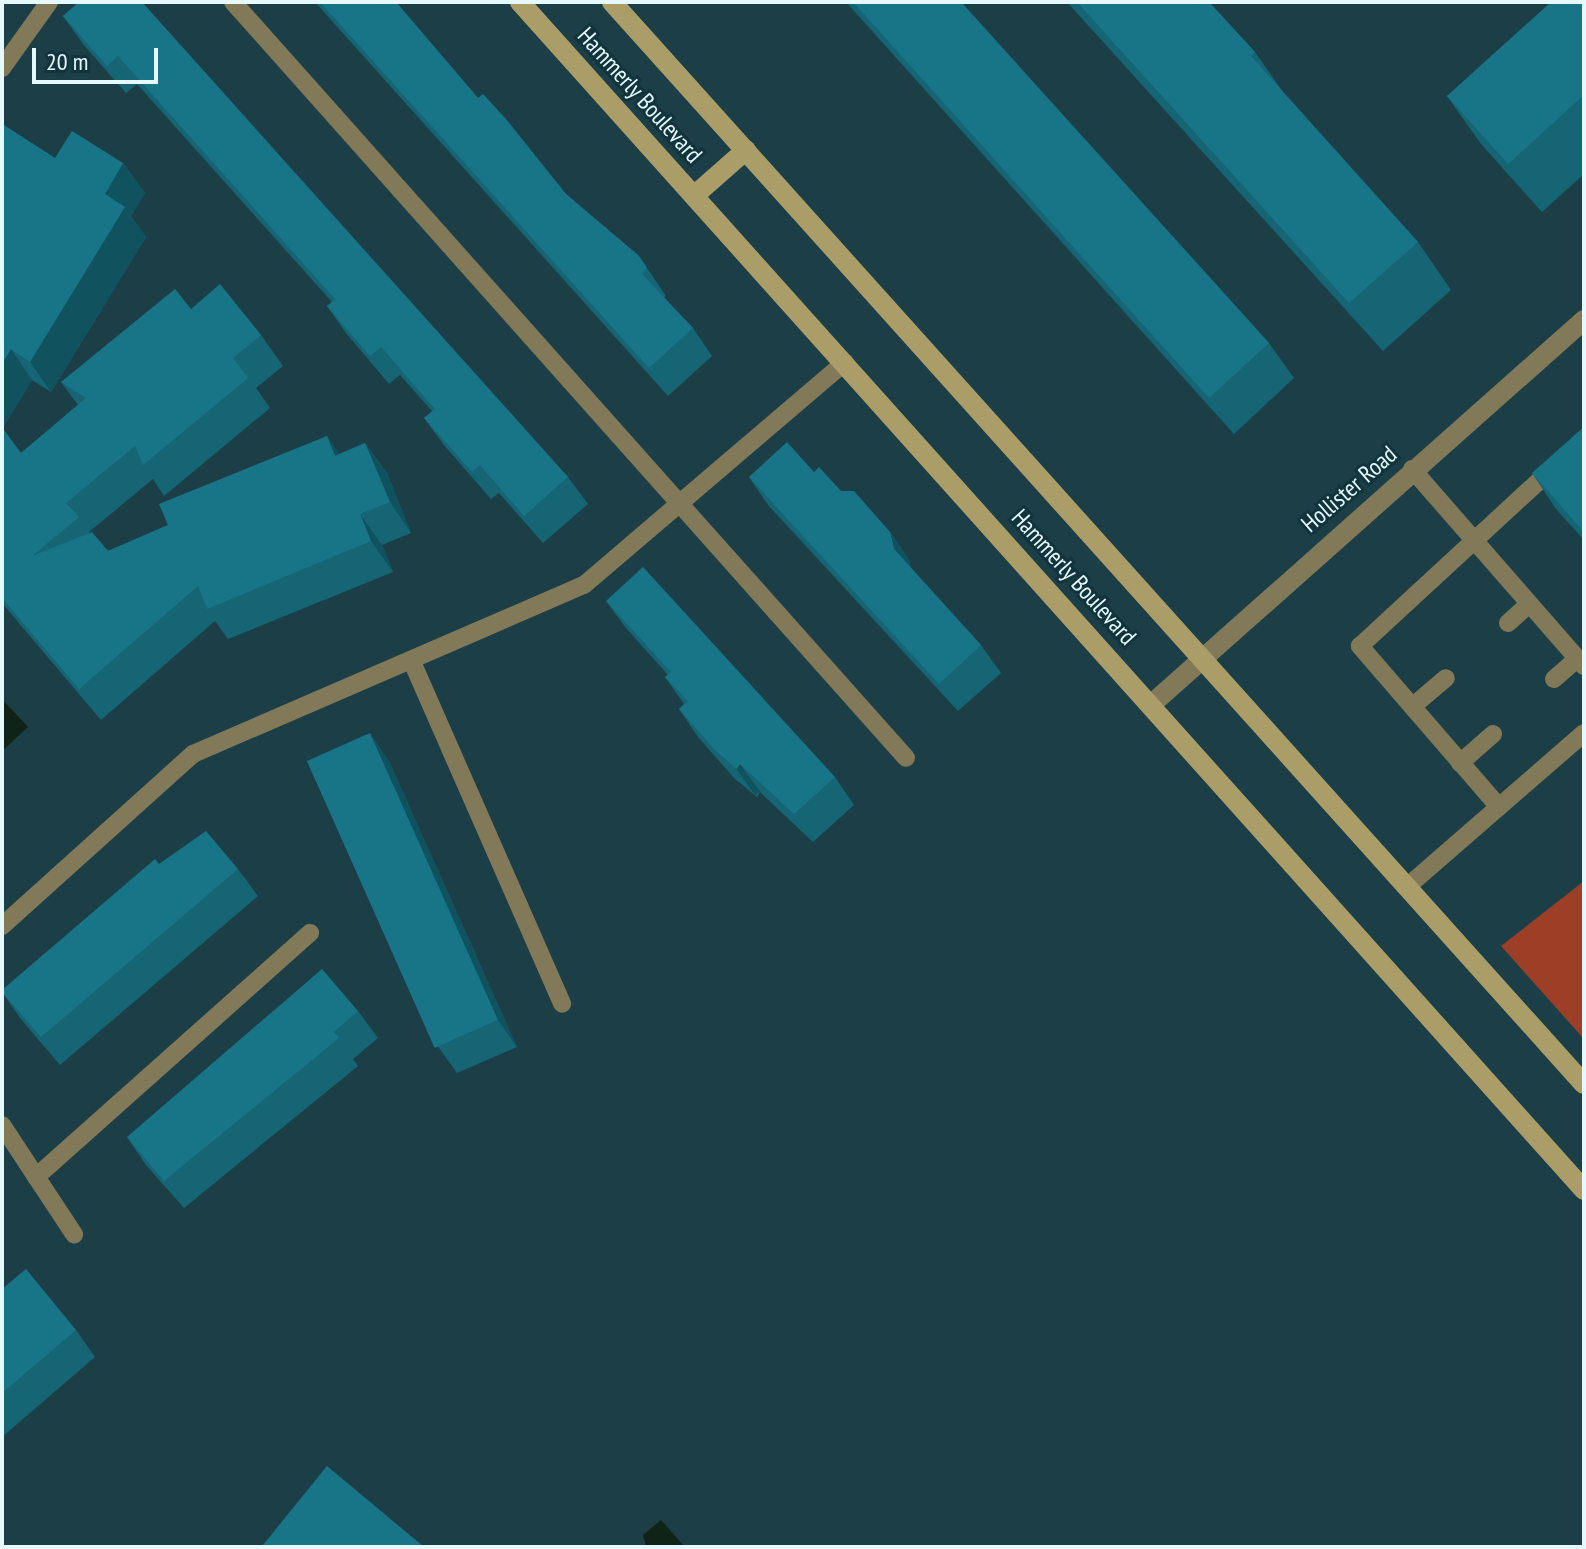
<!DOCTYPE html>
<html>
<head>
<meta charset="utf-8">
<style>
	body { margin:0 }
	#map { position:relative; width:1586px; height:1549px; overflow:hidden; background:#1c3f47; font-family:"PT Sans Narrow",sans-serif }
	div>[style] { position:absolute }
	.green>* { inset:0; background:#9d3f27 }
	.water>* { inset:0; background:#102317 }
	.service>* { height:18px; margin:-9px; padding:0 9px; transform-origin:9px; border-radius:9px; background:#827959 }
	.tertiary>* { height:20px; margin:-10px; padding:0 10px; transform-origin:10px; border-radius:10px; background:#827959 }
	.secondary>* { height:20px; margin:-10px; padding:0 10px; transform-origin:10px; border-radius:10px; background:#aa9d68 }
	.wall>* { inset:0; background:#156575 }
	.shaded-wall>* { inset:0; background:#11525f; transform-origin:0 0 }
	.building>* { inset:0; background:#187588; transform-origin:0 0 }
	span { translate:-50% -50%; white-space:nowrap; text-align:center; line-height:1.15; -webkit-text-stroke:6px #11343d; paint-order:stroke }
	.street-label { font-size:24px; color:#e6f9fe }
	.frame { position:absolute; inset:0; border:4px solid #e6f9fe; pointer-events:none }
	.scale { position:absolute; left:32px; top:48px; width:126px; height:36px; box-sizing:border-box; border:4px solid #e6f9fe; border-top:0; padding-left:10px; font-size:24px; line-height:28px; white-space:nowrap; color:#e6f9fe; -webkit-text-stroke:6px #11343d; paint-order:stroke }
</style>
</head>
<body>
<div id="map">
	<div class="green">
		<div style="clip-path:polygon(1584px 881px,1584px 1039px,1501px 946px)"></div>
	</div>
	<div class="water">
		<div style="clip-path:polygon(2px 699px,28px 727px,2px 751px)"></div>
		<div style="clip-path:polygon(661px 1520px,685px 1547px,646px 1547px,643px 1535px)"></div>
	</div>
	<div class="service">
		<div style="left:233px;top:2px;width:1012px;rotate:48.32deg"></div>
		<div style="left:2px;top:68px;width:81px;rotate:-54.5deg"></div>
		<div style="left:1412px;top:469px;width:262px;rotate:48.9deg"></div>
		<div style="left:1508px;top:623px;width:28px;rotate:-42deg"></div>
		<div style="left:413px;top:664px;width:371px;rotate:66.3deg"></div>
		<div style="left:1554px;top:679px;width:30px;rotate:-41deg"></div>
		<div style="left:1413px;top:706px;width:43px;rotate:-40.3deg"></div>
		<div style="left:1460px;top:763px;width:44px;rotate:-41.3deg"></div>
		<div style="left:1499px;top:807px;width:213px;rotate:-130.8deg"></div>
		<div style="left:1360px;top:646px;width:305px;rotate:-42.7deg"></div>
		<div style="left:1408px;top:886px;width:233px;rotate:-41deg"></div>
		<div style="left:2px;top:926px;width:257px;rotate:-42deg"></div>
		<div style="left:193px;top:754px;width:426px;rotate:-23.4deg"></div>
		<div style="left:584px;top:585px;width:343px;rotate:-40.5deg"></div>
		<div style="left:2px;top:1125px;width:131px;rotate:56.6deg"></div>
		<div style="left:36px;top:1177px;width:367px;rotate:-41.7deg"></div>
	</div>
	<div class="tertiary">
		<div style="left:1153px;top:703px;width:577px;rotate:-41.63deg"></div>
	</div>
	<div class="secondary">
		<div style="left:520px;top:2px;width:1595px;rotate:48.15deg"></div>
		<div style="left:612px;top:2px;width:1454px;rotate:48.07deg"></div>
		<div style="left:695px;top:195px;width:68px;rotate:-41.4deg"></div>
	</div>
	<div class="wall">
		<div style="clip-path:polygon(79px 2px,568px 477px,588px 504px,543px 543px,499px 493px,491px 499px,444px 445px,424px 418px,432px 411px,400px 375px,389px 384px,346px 333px,327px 306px,332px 302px,137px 84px,126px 93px,83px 44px,63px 16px)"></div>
		<div style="clip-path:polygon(315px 2px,396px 2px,478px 98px,566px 194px,639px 256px,666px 296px,664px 298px,693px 328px,712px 356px,668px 396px)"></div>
		<div style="clip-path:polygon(846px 2px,961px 2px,1269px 343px,1294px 378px,1234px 434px)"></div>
		<div style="clip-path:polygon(1067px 2px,1209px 2px,1255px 52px,1283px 92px,1418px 242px,1451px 290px,1383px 351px)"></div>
		<div style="clip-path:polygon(1584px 2px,1584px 174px,1542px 212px,1481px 144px,1447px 96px)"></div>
		<div style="clip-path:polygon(2px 124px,55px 158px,123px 163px,145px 193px,131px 216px,146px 237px,51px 392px,32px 380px,2px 429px,21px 453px,78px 405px,61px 382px,191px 309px,261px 335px,283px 366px,256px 388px,270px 408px,164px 496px,153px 479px,89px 532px,108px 551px,168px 525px,327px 436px,339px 454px,365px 443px,387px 473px,411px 533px,382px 545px,393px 572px,228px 639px,215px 621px,101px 720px,2px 603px)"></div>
		<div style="clip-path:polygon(1584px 427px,1584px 540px,1556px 509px,1532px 473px)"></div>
		<div style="clip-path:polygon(814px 472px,841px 491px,890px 532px,909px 560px,911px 568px,981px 645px,1001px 673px,958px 711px,768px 505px,749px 477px)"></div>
		<div style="clip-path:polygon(606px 601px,835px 777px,854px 805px,813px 842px,760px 792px,757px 797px,734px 778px,698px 737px,679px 709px,684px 704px,665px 677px,668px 675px,626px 628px)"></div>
		<div style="clip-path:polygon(389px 761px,517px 1047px,457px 1073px,437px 1045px)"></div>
		<div style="clip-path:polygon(159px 864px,238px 869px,258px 896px,60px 1065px,20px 1018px,2px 992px)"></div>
		<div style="clip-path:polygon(358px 1011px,378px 1038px,353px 1059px,358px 1066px,184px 1208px,146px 1165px,127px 1137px)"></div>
		<div style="clip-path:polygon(2px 1289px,76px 1330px,95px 1357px,2px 1437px)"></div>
	</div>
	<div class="shaded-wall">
		<div style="clip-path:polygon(123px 163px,145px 193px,131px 216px,146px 237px,51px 392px,30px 362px,105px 194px)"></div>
		<div style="clip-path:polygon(11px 349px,32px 380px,2px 429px,17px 449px,2px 473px,2px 364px)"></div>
		<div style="clip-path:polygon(327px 436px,348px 467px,335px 456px)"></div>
		<div style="clip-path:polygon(365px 443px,387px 473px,411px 533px,390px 502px)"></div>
		<div style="clip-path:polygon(360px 514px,382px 545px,393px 572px,371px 541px)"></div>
		<div style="clip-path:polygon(890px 532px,909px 560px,913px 577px,894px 549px)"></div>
		<div style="clip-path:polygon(370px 733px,389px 761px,517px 1047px,498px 1020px)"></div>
		<div style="left:740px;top:764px;width:34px;height:6px;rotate:54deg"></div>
	</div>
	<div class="building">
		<div style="clip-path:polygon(79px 2px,142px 2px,568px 477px,524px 516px,480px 465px,472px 472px,424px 418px,435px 409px,381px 347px,370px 356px,327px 306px,335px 299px,118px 56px,107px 66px,63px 16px)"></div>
		<div style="clip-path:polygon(320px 2px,396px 2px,478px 98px,483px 94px,506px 119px,566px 194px,639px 256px,647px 268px,642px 274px,693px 328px,649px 368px)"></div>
		<div style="clip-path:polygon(853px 2px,961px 2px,1269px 343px,1209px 398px)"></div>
		<div style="clip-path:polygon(1077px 2px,1209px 2px,1255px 52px,1251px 56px,1418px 242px,1349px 303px)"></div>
		<div style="clip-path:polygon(1551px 2px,1584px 2px,1584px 95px,1508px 164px,1447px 96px)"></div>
		<div style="clip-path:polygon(2px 124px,55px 158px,72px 131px,123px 163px,105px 194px,125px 207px,30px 362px,11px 349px,2px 364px)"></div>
		<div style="clip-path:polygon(220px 284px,261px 335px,233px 358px,248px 378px,143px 465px,135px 446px,66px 503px,79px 517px,32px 556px,92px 532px,108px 551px,168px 525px,159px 504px,327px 436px,335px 456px,365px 443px,390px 502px,360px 514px,371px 541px,207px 609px,198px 586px,79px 689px,2px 598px,2px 431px,4px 430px,21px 453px,86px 398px,61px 382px,175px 289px,191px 309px)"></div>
		<div style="clip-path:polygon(1584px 427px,1584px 532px,1532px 473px)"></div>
		<div style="clip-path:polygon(787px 442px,814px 472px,819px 467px,841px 491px,854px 491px,890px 532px,894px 549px,981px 645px,939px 684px,749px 477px)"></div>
		<div style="clip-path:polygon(643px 567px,835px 777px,794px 814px,740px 764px,737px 769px,715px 750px,679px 709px,688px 701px,665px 677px,671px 672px,606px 601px)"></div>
		<div style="left:370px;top:733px;width:314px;height:69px;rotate:66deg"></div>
		<div style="clip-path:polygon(206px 831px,238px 869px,41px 1037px,2px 992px,2px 990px,155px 859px,159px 864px)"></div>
		<div style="clip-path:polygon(322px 969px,358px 1011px,334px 1032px,339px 1038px,164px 1181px,127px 1137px)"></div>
		<div style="clip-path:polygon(26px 1269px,76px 1330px,2px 1393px,2px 1289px)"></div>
		<div style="clip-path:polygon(327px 1466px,424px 1547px,266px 1547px,263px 1545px)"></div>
	</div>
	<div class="street-label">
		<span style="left:640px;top:95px;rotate:48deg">Hammerly Boulevard</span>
		<span style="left:1349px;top:489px;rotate:-41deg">Hollister Road</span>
		<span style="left:1074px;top:577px;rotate:48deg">Hammerly Boulevard</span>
	</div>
	<div class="frame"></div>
	<div class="scale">20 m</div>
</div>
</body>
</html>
